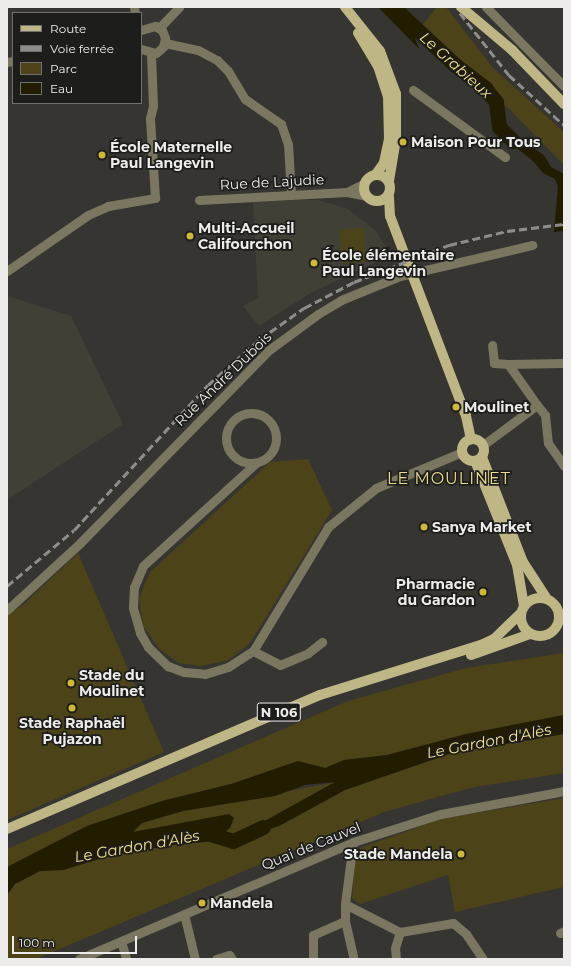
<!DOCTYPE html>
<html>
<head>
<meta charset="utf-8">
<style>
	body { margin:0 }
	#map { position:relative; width:571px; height:966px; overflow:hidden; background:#363532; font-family:Montserrat,sans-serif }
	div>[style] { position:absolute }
	.built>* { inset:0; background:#414037 }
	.green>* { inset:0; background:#4c4319; transform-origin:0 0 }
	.water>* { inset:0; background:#221d01 }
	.river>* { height:15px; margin:-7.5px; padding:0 7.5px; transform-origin:7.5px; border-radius:7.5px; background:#221d01 }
	.minor>* { height:9px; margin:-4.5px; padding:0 4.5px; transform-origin:4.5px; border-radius:4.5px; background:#7a765f }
	.minor>.ring { margin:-4.5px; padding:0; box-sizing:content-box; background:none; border:9px solid #7a765f; border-radius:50% }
	.major>* { height:10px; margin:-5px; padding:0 5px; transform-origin:5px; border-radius:5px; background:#bfb686 }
	.major>.ring { margin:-5px; padding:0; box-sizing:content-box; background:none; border:10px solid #bfb686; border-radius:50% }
	.rail>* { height:2.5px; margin-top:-1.25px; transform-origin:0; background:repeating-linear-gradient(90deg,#8e8d8b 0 8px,transparent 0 12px) }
	.dots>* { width:11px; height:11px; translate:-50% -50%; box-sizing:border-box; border:2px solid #1d1d1b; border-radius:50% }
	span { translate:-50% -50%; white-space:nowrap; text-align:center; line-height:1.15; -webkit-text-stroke:3.5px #1d1d1b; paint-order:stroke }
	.shield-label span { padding:1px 3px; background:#1d1d1b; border:1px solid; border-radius:3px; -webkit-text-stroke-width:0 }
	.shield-label { font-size:13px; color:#edecea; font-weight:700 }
	.poi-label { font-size:14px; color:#edecea; font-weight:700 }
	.left { translate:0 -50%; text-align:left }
	.right { translate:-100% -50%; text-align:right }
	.street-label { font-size:14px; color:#edecea }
	.water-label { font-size:15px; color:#f1e08c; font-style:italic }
	.quarter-label { font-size:16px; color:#ebdc8e; letter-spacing:1px }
	.frame { position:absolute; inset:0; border:8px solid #edecea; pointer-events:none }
	.legend { position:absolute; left:12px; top:12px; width:130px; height:92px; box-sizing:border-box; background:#1d1d1b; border:1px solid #70706e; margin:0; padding:5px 7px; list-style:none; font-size:12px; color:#edecea }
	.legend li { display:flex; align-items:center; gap:8px; height:20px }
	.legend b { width:20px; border:1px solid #70706e }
	.scale { position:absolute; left:12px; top:936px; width:125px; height:18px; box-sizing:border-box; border:2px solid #edecea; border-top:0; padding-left:5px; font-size:12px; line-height:14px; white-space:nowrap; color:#edecea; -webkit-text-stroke:3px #1d1d1b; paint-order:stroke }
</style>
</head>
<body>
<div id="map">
	<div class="built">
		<div style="clip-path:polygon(294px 200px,318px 200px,348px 209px,376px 231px,391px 255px,312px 292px,259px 326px,243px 306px,258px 298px,253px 202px)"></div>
		<div style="clip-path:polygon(7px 296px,71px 316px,123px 424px,7px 500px)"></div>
	</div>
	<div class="green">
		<div style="clip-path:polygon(437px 7px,446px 7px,493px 68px,564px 132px,564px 165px,508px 108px,496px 102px,458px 57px,422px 25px)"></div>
		<div style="left:364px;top:228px;width:34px;height:24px;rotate:87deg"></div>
		<div style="clip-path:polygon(308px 459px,332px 510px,250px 643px,229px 660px,201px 666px,179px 663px,159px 649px,143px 625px,139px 598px,150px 572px,270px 462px)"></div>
		<div style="clip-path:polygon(78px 553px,164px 752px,7px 820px,7px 615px,23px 605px)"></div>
		<div style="clip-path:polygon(564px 653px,564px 715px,466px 734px,387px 755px,344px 760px,325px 768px,298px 762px,231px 784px,162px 801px,87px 826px,7px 867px,7px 849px,348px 701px,466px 668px)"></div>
		<div style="clip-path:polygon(564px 734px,564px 773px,474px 787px,384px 812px,36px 959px,7px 959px,7px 895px,15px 884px,40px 871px,63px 870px,106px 857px,172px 845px,225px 840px,166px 827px,132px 832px,142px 823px,183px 811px,336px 782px,261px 823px,246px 837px,279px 826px,345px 790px,452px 753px)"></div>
		<div style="clip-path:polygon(564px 798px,564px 887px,455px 912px,448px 875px,360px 904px,352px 898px,355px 859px,360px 848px,441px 819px)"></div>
	</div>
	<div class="water">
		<div style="clip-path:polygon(378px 7px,403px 7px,431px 40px,413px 32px,419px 49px)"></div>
		<div style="clip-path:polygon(499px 127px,544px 155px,551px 167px,564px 174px,564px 235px,563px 231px,554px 232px,558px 186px,555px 179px,543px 173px,532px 160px,502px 137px)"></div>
		<div style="clip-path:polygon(564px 715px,564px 734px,452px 753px,345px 790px,279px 826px,245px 837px,261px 823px,335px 782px,305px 785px,275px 796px,183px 811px,142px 823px,133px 832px,229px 814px,234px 818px,230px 828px,222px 834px,225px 840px,172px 845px,106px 857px,63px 870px,40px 871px,15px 884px,7px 895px,7px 867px,87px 826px,162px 801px,231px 784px,298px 761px,325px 768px,344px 760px,387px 755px,466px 734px)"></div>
	</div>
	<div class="river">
		<div style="left:393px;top:7px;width:85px;rotate:43.1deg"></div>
		<div style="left:455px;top:65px;width:38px;rotate:37deg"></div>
		<div style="left:485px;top:88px;width:18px;rotate:52deg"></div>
		<div style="left:496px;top:102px;width:25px;rotate:83deg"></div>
		<div style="left:499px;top:127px;width:20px;rotate:45deg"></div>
		<div style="left:207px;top:833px;width:27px;rotate:17deg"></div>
		<div style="left:233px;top:841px;width:33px;rotate:-25deg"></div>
	</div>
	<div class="minor">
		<div style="left:134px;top:7px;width:6px;rotate:81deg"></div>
		<div style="left:486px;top:7px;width:111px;rotate:45.4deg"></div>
		<div style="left:159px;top:28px;width:29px;rotate:-46deg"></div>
		<div style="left:141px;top:30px;width:15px;rotate:-16deg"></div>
		<div style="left:155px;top:26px;width:8px;rotate:30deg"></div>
		<div style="left:162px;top:30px;width:9px;rotate:69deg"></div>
		<div style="left:165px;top:38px;width:9px;rotate:103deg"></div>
		<div style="left:163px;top:47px;width:9px;rotate:139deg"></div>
		<div style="left:156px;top:53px;width:16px;rotate:-165deg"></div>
		<div style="left:165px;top:43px;width:34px;rotate:12deg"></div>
		<div style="left:198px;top:50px;width:21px;rotate:28deg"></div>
		<div style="left:217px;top:60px;width:16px;rotate:45deg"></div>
		<div style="left:228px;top:71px;width:33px;rotate:59deg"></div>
		<div style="left:245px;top:99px;width:44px;rotate:34.8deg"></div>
		<div style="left:281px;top:124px;width:21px;rotate:71deg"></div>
		<div style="left:288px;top:144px;width:51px;rotate:86.6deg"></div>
		<div style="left:7px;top:62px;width:6px;rotate:-9deg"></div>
		<div style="left:413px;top:90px;width:114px;rotate:36.1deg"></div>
		<div style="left:347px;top:192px;width:20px;rotate:-27deg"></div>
		<div style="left:199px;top:200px;width:148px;rotate:-3.1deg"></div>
		<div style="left:347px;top:192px;width:19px;rotate:12deg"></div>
		<div style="left:7px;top:271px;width:98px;rotate:-34.7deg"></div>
		<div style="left:88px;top:215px;width:22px;rotate:-24deg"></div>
		<div style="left:108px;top:206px;width:48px;rotate:-9.7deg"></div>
		<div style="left:155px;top:198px;width:80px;rotate:-93.6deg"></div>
		<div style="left:150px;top:118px;width:12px;rotate:-76deg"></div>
		<div style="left:153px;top:106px;width:52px;rotate:-92.2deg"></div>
		<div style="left:508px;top:364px;width:56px;rotate:-1deg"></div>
		<div style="left:537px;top:405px;width:13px;rotate:51deg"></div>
		<div style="left:545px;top:415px;width:28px;rotate:84deg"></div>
		<div style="left:548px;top:443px;width:28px;rotate:55deg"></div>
		<div class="ring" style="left:226px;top:413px;width:41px;height:41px"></div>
		<div style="left:483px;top:445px;width:67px;rotate:-36.5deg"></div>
		<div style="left:537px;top:405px;width:50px;rotate:-125.3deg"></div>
		<div style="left:508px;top:364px;width:14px;rotate:-176deg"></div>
		<div style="left:494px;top:363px;width:18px;rotate:-96deg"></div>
		<div style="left:256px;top:463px;width:153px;rotate:137.7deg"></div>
		<div style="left:143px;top:566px;width:23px;rotate:113deg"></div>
		<div style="left:134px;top:587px;width:21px;rotate:93deg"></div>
		<div style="left:133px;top:608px;width:26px;rotate:74deg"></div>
		<div style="left:140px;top:633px;width:16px;rotate:60deg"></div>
		<div style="left:148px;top:647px;width:28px;rotate:44deg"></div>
		<div style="left:168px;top:666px;width:17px;rotate:21deg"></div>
		<div style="left:184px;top:672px;width:21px;rotate:5deg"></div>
		<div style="left:205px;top:674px;width:24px;rotate:-17deg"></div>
		<div style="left:228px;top:667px;width:30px;rotate:-33deg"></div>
		<div style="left:253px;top:651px;width:145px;rotate:-58.8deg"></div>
		<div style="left:328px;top:527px;width:62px;rotate:-39.1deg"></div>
		<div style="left:376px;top:488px;width:93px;rotate:-22.7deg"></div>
		<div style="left:7px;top:610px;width:99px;rotate:-42.5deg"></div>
		<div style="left:80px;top:543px;width:270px;rotate:-45.6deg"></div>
		<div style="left:269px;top:350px;width:61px;rotate:-36.3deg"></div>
		<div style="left:318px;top:314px;width:27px;rotate:-31deg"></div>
		<div style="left:341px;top:300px;width:64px;rotate:-22.1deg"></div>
		<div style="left:400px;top:276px;width:136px;rotate:-13.2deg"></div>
		<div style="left:253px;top:651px;width:30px;rotate:27deg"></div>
		<div style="left:280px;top:665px;width:30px;rotate:-23deg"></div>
		<div style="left:308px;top:653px;width:18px;rotate:-38deg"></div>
		<div style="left:353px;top:842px;width:63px;rotate:97.4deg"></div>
		<div style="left:345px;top:904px;width:62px;rotate:27deg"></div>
		<div style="left:345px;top:904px;width:17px;rotate:90deg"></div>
		<div style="left:345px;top:921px;width:39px;rotate:77deg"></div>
		<div style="left:184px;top:914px;width:46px;rotate:76.3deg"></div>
		<div style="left:560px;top:933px;width:4px;rotate:-27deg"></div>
		<div style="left:121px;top:941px;width:19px;rotate:74deg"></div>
		<div style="left:79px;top:959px;width:298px;rotate:-23.1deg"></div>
		<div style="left:353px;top:842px;width:92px;rotate:-17.7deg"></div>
		<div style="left:441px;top:814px;width:125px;rotate:-10.6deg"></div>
		<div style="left:216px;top:959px;width:14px;rotate:-17deg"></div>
		<div style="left:229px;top:955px;width:5px;rotate:53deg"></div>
		<div style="left:313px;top:959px;width:24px;rotate:-90deg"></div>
		<div style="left:313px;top:935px;width:35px;rotate:-24deg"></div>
		<div style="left:396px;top:959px;width:11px;rotate:-95deg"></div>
		<div style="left:395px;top:948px;width:17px;rotate:-73deg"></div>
		<div style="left:400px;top:932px;width:54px;rotate:-9.6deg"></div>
		<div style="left:453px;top:923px;width:17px;rotate:40deg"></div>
		<div style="left:466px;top:934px;width:30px;rotate:56deg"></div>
	</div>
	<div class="major">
		<div style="left:345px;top:7px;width:56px;rotate:51.5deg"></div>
		<div style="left:380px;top:51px;width:46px;rotate:69.6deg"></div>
		<div style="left:396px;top:94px;width:45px;rotate:90deg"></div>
		<div style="left:396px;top:139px;width:43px;rotate:99.5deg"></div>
		<div style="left:461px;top:7px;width:67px;rotate:40.1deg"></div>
		<div style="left:512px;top:50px;width:75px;rotate:46.1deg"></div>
		<div style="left:358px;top:33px;width:39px;rotate:59deg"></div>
		<div style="left:378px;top:66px;width:32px;rotate:72deg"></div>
		<div style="left:388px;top:96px;width:43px;rotate:88.7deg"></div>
		<div style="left:389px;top:139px;width:25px;rotate:102deg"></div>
		<div style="left:384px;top:163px;width:14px;rotate:126deg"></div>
		<div class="ring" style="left:364px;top:175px;width:16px;height:16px"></div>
		<div style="left:389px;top:197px;width:19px;rotate:87deg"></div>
		<div style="left:390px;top:216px;width:214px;rotate:69.2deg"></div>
		<div style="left:466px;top:416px;width:24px;rotate:78deg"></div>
		<div class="ring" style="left:462px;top:439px;width:12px;height:12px"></div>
		<div style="left:482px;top:457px;width:113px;rotate:68.7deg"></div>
		<div style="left:523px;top:562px;width:44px;rotate:57deg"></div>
		<div style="left:475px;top:461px;width:112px;rotate:68deg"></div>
		<div style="left:517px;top:565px;width:42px;rotate:80.3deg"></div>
		<div class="ring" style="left:521px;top:598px;width:28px;height:28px"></div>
		<div style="left:471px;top:655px;width:63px;rotate:-19.6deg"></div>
		<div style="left:7px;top:829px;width:340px;rotate:-23.2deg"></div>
		<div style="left:320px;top:695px;width:169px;rotate:-17.3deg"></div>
		<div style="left:481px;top:645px;width:14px;rotate:-25deg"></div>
		<div style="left:494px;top:639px;width:37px;rotate:-44deg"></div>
	</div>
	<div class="rail">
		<div style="left:460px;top:13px;width:79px;rotate:51.7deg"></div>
		<div style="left:509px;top:75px;width:74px;rotate:42.3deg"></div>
		<div style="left:7px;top:586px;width:87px;rotate:-39.9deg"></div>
		<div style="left:74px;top:530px;width:197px;rotate:-47.3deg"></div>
		<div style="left:208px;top:385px;width:69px;rotate:-41.5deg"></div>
		<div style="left:260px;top:339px;width:54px;rotate:-35.2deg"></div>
		<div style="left:304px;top:308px;width:56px;rotate:-27.5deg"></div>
		<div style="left:354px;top:282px;width:102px;rotate:-21.3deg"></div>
		<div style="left:449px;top:245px;width:60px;rotate:-13.6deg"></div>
		<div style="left:507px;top:231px;width:57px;rotate:-7deg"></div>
	</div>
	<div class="dots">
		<div style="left:403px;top:142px;background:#cfb837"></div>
		<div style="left:102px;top:155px;background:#cfb837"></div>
		<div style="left:190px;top:236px;background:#cfb837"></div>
		<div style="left:314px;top:263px;background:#cfb837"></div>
		<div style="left:456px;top:407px;background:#cfb837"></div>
		<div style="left:424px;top:527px;background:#cfb837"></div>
		<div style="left:483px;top:592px;background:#cfb837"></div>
		<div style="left:71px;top:683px;background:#cfb837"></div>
		<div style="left:72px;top:708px;background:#cfb837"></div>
		<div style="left:461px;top:854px;background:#cfb837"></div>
		<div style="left:202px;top:903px;background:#cfb837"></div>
	</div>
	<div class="shield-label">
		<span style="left:279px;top:712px">N 106</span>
	</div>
	<div class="poi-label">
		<span class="left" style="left:411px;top:142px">Maison Pour Tous</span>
		<span class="left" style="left:110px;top:155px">École Maternelle<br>Paul Langevin</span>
		<span class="left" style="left:198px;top:236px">Multi-Accueil<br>Califourchon</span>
		<span class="left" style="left:322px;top:263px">École élémentaire<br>Paul Langevin</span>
		<span class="left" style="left:464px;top:407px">Moulinet</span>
		<span class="left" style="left:432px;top:527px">Sanya Market</span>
		<span class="right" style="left:475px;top:592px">Pharmacie<br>du Gardon</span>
		<span class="left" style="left:79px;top:683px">Stade du<br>Moulinet</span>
		<span style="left:72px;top:731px">Stade Raphaël<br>Pujazon</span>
		<span class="right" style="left:453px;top:854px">Stade Mandela</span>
		<span class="left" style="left:210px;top:903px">Mandela</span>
	</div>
	<div class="street-label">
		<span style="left:272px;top:182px;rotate:-3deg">Rue de Lajudie</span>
		<span style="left:223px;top:379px;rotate:-44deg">Rue André Dubois</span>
		<span style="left:311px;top:846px;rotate:-22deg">Quai de Cauvel</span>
	</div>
	<div class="water-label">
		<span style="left:456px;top:65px;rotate:42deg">Le Grabieux</span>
		<span style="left:489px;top:741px;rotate:-11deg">Le Gardon d'Alès</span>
		<span style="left:137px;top:846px;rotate:-10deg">Le Gardon d'Alès</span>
	</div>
	<div class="quarter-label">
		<span style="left:449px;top:479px">LE MOULINET</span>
	</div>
	<div class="frame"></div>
	<ul class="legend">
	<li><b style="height:5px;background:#bfb686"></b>Route</li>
	<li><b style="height:5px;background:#8e8d8b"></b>Voie ferrée</li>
	<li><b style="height:11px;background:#4c4319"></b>Parc</li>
	<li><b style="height:11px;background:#221d01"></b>Eau</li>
	</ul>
	<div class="scale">100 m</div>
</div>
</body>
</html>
